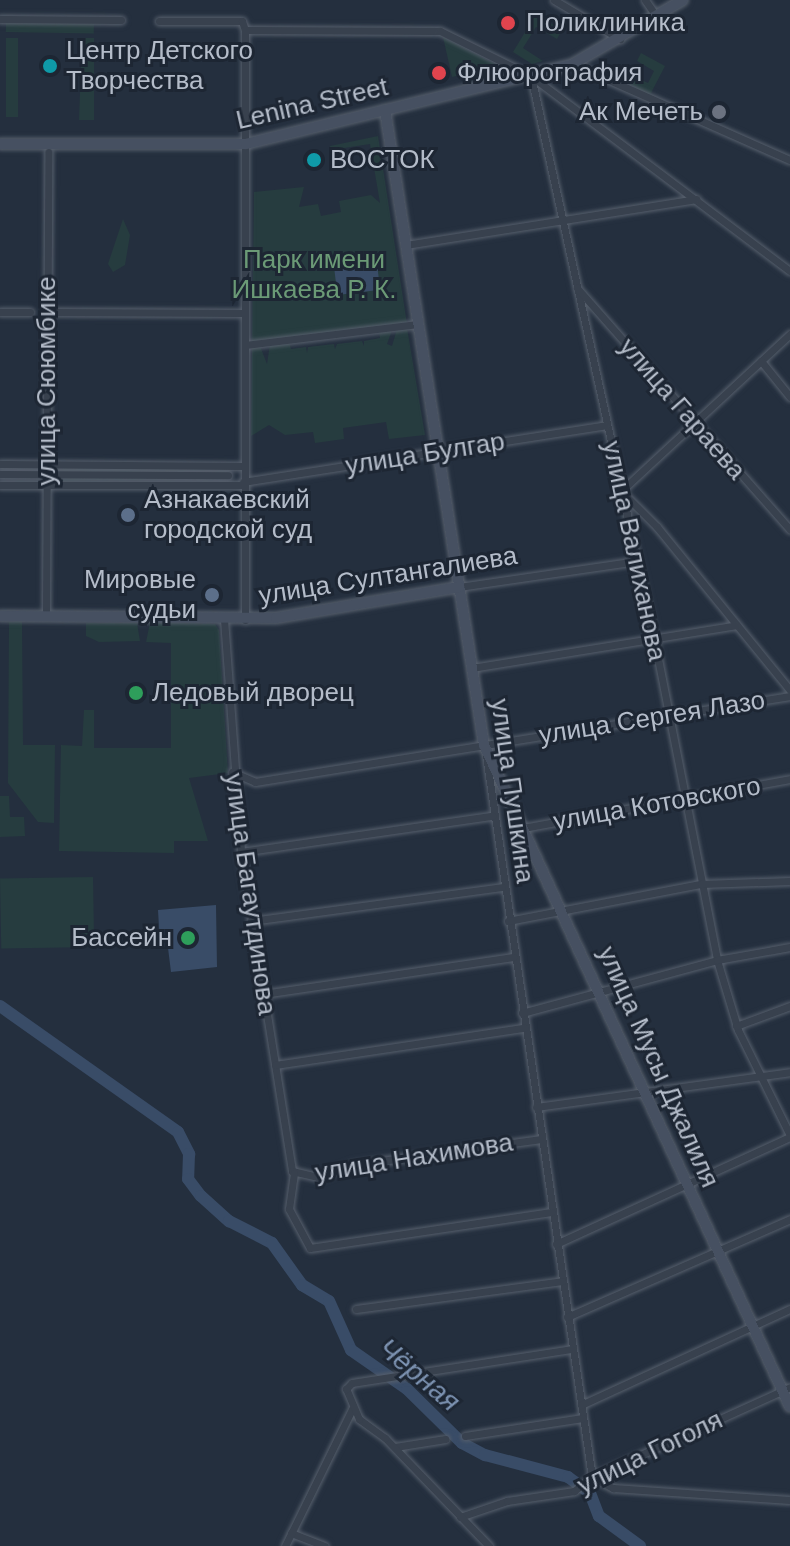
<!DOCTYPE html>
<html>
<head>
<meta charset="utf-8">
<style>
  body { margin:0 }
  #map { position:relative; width:790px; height:1546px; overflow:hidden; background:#242f3e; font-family:Arial,sans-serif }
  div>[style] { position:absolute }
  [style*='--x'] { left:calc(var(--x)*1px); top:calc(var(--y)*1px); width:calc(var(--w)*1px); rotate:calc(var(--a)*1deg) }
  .green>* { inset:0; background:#263c3f; transform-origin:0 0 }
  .water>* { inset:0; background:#394c67; transform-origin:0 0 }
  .river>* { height:12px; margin:-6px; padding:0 6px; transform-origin:6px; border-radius:6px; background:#394c67 }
  .roads { filter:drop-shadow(0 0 2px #565f6c) drop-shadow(0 0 2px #565f6c) }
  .street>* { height:7px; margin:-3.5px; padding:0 3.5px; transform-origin:3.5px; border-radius:3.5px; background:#38414e }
  .secondary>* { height:10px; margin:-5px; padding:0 5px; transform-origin:5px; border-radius:5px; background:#465061 }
  .dots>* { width:22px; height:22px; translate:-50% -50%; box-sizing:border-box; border:4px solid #1d2633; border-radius:50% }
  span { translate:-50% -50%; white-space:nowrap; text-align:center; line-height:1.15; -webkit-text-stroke:6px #1d2633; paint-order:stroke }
  .poi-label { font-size:26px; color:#b4bcc9 }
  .left { translate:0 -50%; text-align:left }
  .right { translate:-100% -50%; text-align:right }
  .street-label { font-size:26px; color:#b4bcc9 }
  .park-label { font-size:26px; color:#6b9a76 }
  .water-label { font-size:28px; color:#7c92b1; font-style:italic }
</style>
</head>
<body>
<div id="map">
  <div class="green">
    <i style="clip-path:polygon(536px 14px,562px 30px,557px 39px,536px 27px,523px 48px,543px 61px,532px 64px,513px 52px)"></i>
    <i style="left:6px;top:22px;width:88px;height:10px;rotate:1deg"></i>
    <i style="clip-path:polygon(443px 37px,497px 65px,497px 66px,452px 77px)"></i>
    <i style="left:6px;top:38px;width:12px;height:79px"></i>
    <i style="clip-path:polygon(82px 38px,94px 38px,94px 120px,79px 120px)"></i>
    <i style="clip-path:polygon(641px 53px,665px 66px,650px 95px,625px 82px,629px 74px,648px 83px,654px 71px,637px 61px)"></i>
    <i style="clip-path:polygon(378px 136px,407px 324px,252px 342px,254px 192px,304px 187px,299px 207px,318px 204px,321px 216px,341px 212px,339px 201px,371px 195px,380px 203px,370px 144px,331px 150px,330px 146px)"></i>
    <i style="clip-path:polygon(123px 219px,130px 235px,125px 265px,113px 272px,108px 264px)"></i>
    <i style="clip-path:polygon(407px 328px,425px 435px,389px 439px,386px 422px,343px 428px,344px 439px,315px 443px,313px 432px,285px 435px,269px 425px,251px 436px,252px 347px,260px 346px,267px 364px,270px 344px,289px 342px,291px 349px,306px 347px,307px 353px,308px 347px,334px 344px,335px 349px,337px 344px,362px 341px,364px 346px,364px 341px,380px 338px,379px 331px,392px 330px,387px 344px,392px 346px,397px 329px)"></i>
    <i style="clip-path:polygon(63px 468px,226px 469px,228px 478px,62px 481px)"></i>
    <i style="clip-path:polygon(22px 621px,23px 745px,55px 745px,54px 823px,38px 822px,8px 783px,9px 622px)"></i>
    <i style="clip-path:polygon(150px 622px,215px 624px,219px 630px,228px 773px,189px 778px,208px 841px,174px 841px,174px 853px,59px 851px,61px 745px,82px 746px,84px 710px,94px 710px,94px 748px,171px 748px,171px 643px,146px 642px)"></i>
    <i style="clip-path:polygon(86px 623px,137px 623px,140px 641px,99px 642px,86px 636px)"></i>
    <i style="clip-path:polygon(0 796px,9px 796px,10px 817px,24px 817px,25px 836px,0 837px)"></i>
    <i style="left:93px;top:877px;width:70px;height:93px;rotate:89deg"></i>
  </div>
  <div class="water">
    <i style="left:377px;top:264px;width:26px;height:43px;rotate:83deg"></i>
    <i style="clip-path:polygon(216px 905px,217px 967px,171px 972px,168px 948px,160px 945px,158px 910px)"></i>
  </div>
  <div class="river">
    <i style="--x:0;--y:1006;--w:218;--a:35.3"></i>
    <i style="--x:178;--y:1132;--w:25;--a:63"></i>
    <i style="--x:189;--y:1154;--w:25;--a:92"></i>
    <i style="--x:188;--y:1179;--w:21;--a:53"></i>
    <i style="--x:201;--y:1196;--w:38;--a:42"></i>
    <i style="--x:229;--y:1221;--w:48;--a:27.1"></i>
    <i style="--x:272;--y:1243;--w:52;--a:54.5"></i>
    <i style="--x:302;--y:1285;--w:31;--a:31"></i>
    <i style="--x:329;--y:1301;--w:54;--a:65.8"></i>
    <i style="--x:351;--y:1350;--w:68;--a:34.9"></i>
    <i style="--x:407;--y:1389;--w:77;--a:44.5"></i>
    <i style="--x:462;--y:1443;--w:26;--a:28"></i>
    <i style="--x:485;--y:1455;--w:86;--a:14.8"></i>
    <i style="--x:568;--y:1477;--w:27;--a:36"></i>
    <i style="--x:590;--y:1493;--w:25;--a:69"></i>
    <i style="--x:599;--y:1516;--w:51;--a:36.2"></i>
  </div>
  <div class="roads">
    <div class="street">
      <i style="--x:554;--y:0;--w:77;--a:30.6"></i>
      <i style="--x:645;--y:0;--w:21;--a:55"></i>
      <i style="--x:0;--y:19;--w:121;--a:0.5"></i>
      <i style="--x:159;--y:21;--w:83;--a:0"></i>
      <i style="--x:242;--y:21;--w:9;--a:72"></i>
      <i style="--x:245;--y:30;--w:195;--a:0.3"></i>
      <i style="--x:440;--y:31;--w:102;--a:26.3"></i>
      <i style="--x:531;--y:76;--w:324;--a:37"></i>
      <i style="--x:573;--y:64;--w:237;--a:23.9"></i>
      <i style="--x:531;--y:76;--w:575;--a:77.65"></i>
      <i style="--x:654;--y:638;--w:328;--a:78.9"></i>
      <i style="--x:717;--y:960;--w:73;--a:73.3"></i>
      <i style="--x:738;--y:1030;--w:117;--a:63.7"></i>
      <i style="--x:406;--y:245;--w:294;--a:-9"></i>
      <i style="--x:577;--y:288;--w:322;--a:48.6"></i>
      <i style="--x:0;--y:312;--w:30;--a:0"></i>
      <i style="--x:48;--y:312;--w:197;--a:0.3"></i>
      <i style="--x:790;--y:334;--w:231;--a:137.1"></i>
      <i style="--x:621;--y:491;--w:51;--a:45"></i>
      <i style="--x:657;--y:527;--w:210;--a:50.8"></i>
      <i style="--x:245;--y:345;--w:174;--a:-6.9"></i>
      <i style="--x:761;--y:361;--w:46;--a:51.1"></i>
      <i style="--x:0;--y:464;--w:243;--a:0.5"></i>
      <i style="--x:0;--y:474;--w:228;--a:0.3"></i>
      <i style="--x:243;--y:482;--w:367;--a:-8.9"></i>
      <i style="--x:0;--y:485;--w:243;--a:0"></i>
      <i style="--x:459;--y:587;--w:180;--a:-8.3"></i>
      <i style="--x:46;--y:610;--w:458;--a:-89.7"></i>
      <i style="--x:224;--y:619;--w:234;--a:85.8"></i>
      <i style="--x:241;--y:852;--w:323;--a:80.9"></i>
      <i style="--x:292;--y:1171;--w:27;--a:13"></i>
      <i style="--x:318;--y:1177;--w:36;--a:-19"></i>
      <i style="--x:352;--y:1165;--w:191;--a:-7.8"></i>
      <i style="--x:245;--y:620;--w:590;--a:-90"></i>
      <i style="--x:472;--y:668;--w:268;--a:-9.2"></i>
      <i style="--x:486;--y:755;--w:730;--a:81.65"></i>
      <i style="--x:232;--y:772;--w:25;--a:23"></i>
      <i style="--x:255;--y:782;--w:542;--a:-9.13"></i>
      <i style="--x:523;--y:828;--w:271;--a:-10.4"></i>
      <i style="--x:241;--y:852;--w:254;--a:-8.2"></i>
      <i style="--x:251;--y:921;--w:253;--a:-7.7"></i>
      <i style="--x:508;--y:921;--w:197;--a:-10.9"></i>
      <i style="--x:701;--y:884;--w:89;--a:-1.9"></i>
      <i style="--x:263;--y:994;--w:253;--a:-8.4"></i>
      <i style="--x:522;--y:1013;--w:202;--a:-15.2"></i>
      <i style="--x:717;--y:960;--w:74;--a:-10.1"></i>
      <i style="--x:736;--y:1026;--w:58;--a:-20.3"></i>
      <i style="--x:275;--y:1065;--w:252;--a:-8.5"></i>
      <i style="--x:536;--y:1107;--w:256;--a:-7.8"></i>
      <i style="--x:294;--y:1173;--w:36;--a:98"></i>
      <i style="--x:289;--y:1209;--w:44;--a:61.7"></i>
      <i style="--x:310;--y:1248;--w:244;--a:-8.5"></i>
      <i style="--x:556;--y:1244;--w:257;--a:-24.6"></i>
      <i style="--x:356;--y:1309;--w:208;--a:-7.7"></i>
      <i style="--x:567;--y:1317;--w:244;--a:-23.7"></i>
      <i style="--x:581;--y:1405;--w:230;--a:-24.7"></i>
      <i style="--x:465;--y:1436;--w:119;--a:-8.7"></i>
      <i style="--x:395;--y:1447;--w:51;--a:-9.1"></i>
      <i style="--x:592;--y:1477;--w:24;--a:28"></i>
      <i style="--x:613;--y:1488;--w:177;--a:3.9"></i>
      <i style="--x:460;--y:1517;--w:50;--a:-18.8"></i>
      <i style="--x:507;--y:1501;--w:68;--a:-8.5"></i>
      <i style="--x:574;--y:1491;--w:23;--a:-38"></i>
      <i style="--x:592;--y:1477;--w:217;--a:-24.4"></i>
      <i style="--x:291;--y:1533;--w:36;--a:21"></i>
      <i style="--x:285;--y:1546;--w:153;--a:-63.9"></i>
      <i style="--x:489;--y:1546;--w:150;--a:-133.9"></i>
      <i style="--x:385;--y:1438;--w:32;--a:-144"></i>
      <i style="--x:359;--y:1419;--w:33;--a:-113"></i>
      <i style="--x:346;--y:1389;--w:8;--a:-45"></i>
      <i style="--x:352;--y:1383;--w:223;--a:-8.8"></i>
    </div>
    <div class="secondary">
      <i style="--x:385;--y:110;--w:643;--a:81.14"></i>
      <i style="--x:484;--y:745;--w:729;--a:65.19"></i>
      <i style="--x:0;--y:144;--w:246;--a:0"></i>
      <i style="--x:246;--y:144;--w:337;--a:-13.7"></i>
      <i style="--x:573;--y:64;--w:127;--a:-30.2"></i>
      <i style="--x:0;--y:616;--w:276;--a:0.4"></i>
      <i style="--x:276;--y:618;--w:186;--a:-9.6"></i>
    </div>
  </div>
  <div class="dots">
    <i style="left:508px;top:23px;background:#e0444e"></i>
    <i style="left:50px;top:66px;background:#0f9aa8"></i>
    <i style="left:439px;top:73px;background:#e0444e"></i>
    <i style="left:719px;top:112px;background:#6b7280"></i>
    <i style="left:314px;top:160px;background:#0f9aa8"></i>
    <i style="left:128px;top:515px;background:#5c6f8a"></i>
    <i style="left:212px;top:595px;background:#5c6f8a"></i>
    <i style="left:136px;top:693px;background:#2e9e5b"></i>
    <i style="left:188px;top:938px;background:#2e9e5b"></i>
  </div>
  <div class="poi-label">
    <span class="left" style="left:526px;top:23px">Поликлиника</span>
    <span class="left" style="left:66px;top:66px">Центр Детского<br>Творчества</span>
    <span class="left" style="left:457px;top:73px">Флюорография</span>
    <span class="right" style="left:703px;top:112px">Ак Мечеть</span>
    <span class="left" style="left:330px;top:160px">ВОСТОК</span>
    <span class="left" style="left:144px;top:515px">Азнакаевский<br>городской суд</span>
    <span class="right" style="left:196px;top:595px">Мировые<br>судьи</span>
    <span class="left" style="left:152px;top:693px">Ледовый дворец</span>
    <span class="right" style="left:172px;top:938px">Бассейн</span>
  </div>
  <div class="street-label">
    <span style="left:312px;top:104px;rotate:-13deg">Lenina Street</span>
    <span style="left:47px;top:381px;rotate:-90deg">улица Сююмбике</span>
    <span style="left:682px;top:409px;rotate:49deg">улица Гараева</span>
    <span style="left:425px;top:454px;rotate:-9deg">улица Булгар</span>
    <span style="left:634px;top:551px;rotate:78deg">улица Валиханова</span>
    <span style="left:388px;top:576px;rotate:-9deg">улица Султангалиева</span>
    <span style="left:652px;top:718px;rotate:-9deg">улица Сергея Лазо</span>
    <span style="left:512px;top:791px;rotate:82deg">улица Пушкина</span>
    <span style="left:657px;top:804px;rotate:-10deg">улица Котовского</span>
    <span style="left:250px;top:894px;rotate:82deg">улица Багаутдинова</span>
    <span style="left:658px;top:1067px;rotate:66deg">улица Мусы Джалиля</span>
    <span style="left:414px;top:1158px;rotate:-9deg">улица Нахимова</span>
    <span style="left:650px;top:1453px;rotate:-26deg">улица Гоголя</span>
  </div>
  <div class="park-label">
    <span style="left:314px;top:275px">Парк имени<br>Ишкаева Р. К.</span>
  </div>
  <div class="water-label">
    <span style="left:419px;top:1375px;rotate:40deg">Чёрная</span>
  </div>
</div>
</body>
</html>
